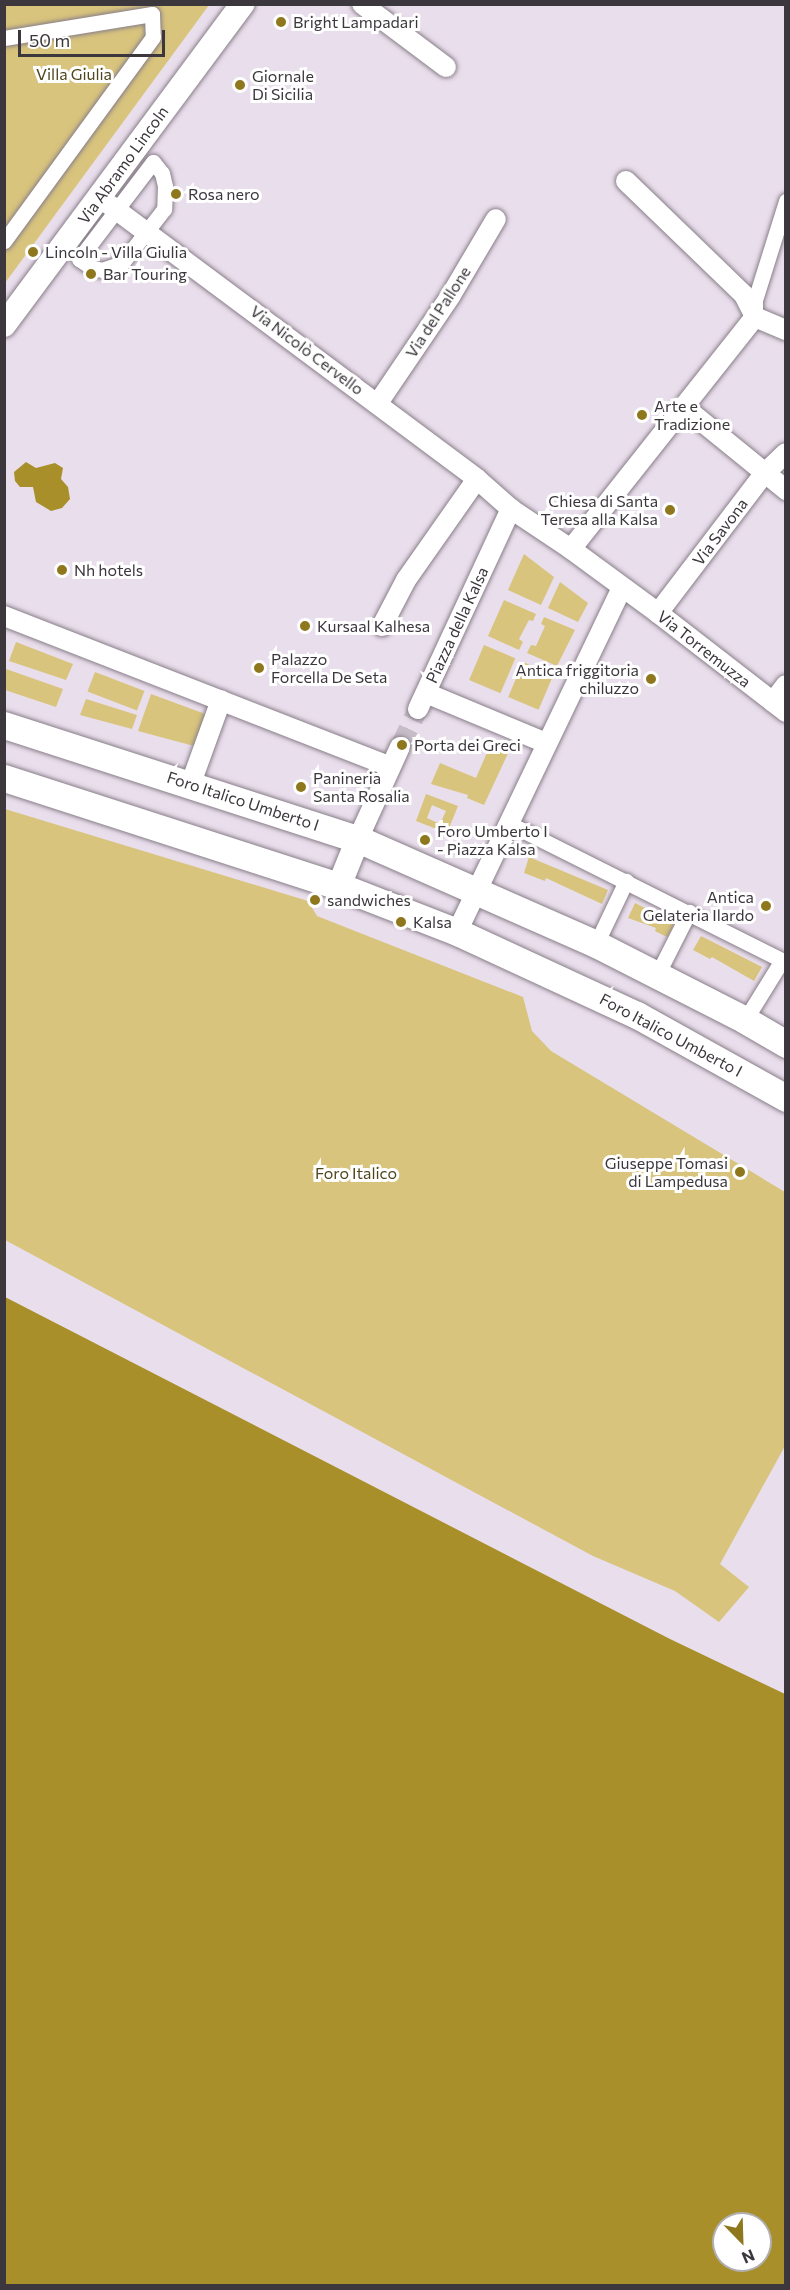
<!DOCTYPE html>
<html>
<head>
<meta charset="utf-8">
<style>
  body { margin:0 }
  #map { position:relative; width:790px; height:2290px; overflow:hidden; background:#e9deeb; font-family:Commissioner,sans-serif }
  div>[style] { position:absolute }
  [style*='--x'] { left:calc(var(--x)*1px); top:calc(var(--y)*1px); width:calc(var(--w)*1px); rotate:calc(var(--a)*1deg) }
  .green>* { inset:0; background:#d8c47d; transform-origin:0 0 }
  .water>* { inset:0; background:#a98f2a }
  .minor-tunnel>* { height:20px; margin-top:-10px; transform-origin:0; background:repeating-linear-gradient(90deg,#c6bdc8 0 20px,transparent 0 30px) }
  .roads { filter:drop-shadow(0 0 2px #887e89) drop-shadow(0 0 2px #887e89) }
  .pedestrian>* { height:15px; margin:-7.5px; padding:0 7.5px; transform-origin:7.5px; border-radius:7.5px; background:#fff }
  .minor>* { height:20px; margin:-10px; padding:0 10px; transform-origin:10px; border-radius:10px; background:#fff }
  .tertiary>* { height:24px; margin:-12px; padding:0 12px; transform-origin:12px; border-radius:12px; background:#fff }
  .secondary>* { height:27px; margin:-13.5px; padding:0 13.5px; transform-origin:13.5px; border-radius:13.5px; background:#fff }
  .dots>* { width:16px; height:16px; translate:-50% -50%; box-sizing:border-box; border:3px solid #fff; border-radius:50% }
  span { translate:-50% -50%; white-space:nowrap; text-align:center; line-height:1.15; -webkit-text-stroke:6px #fff; paint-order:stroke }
  .poi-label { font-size:16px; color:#3b373c }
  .left { translate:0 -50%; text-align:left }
  .right { translate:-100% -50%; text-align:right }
  .park-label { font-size:16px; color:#50451c }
  .street-label { font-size:16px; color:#3b373c }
  .frame { position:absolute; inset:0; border:6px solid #3b373c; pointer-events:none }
  .north { position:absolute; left:712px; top:2212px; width:60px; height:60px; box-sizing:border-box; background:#fff; border:2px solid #b1afb1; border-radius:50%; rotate:157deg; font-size:16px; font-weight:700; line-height:24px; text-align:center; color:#3b373c }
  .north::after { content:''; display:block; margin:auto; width:21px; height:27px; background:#8e771c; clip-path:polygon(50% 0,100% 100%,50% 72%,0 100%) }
  .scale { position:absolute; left:18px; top:30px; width:147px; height:27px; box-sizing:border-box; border:3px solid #3b373c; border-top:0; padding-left:8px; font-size:18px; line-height:21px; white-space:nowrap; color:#3b373c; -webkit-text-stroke:4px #fff; paint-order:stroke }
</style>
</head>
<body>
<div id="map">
  <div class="green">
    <i style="clip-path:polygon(5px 5px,209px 5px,5px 283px)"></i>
    <i style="clip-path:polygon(524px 554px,554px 577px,541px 605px,508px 590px)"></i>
    <i style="clip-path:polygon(560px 582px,588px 603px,578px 622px,548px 608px)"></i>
    <i style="clip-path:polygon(504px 600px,536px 614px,533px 621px,529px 620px,519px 639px,523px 642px,519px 650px,488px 636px)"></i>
    <i style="clip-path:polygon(544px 617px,575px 630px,557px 666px,527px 653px,531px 645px,536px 646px,545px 626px,541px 624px)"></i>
    <i style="clip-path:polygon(16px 642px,73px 664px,66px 680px,9px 661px)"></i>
    <i style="left:484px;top:645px;width:34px;height:38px;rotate:23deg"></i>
    <i style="left:523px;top:662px;width:33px;height:38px;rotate:23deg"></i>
    <i style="clip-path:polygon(6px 669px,63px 689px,56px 707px,5px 690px)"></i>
    <i style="left:95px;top:672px;width:53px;height:21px;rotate:21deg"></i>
    <i style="clip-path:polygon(151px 694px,208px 715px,194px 746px,138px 731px)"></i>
    <i style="clip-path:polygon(86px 699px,137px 715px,132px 729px,80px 715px)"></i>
    <i style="clip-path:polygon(492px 741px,510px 749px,484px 805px,467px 798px,468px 795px,431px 784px,440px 763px,476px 778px)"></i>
    <i style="clip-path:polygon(evenodd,426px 794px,458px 806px,447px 833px,416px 821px,426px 794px,432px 805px,446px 811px,440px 824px,427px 818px,432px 805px)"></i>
    <i style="clip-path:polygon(5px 809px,308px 901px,317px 916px,523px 997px,532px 1031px,551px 1051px,785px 1192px,785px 1446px,720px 1564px,749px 1587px,719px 1622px,675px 1591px,593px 1556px,5px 1240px)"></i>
    <i style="clip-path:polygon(529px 857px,608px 890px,602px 904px,546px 878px,545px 881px,524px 873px)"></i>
    <i style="clip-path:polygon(635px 903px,675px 923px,667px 937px,655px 931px,656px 928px,628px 918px)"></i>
    <i style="clip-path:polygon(701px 936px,762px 967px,754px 981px,712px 957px,710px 959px,693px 950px)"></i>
  </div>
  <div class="water">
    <i style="clip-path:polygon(26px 462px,36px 468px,55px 463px,63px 468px,61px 479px,68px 487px,70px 499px,62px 508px,51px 511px,36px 502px,33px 487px,20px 487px,15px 481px,14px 472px)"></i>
    <i style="clip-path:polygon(evenodd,5px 1297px,670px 1639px,785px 1694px,785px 2285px,5px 2285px,5px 1297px,724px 2224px,760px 2224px,760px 2260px,724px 2260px,724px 2224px)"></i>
  </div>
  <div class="minor-tunnel">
    <i style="--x:400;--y:747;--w:42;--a:-64.7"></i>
  </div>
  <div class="roads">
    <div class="pedestrian">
      <i style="--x:4;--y:38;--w:150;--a:-9.2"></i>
      <i style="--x:152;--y:14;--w:23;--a:88"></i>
      <i style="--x:153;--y:37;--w:253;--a:126.1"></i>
      <i style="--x:153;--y:162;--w:14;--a:51"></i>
      <i style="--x:162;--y:173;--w:13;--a:77"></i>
      <i style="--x:165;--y:186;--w:23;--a:92"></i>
      <i style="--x:164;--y:209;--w:68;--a:127.9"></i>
      <i style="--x:122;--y:263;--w:21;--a:161"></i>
      <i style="--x:102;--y:270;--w:11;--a:-165"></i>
      <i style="--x:91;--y:267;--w:14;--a:-146"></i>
      <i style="--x:79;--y:259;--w:122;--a:-52.7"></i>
      <i style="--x:755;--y:317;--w:17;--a:-90"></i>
      <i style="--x:755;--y:300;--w:104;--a:-72.6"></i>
      <i style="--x:510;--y:824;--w:309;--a:26.6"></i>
      <i style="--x:596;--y:944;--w:70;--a:-64.5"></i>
      <i style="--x:657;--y:975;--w:71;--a:-63.1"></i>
      <i style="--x:745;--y:1020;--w:70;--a:-58.3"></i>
    </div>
    <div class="minor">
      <i style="--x:362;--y:4;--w:105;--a:36.9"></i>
      <i style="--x:626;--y:181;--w:164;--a:44"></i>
      <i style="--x:744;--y:295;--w:25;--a:63"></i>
      <i style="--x:99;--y:197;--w:472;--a:36.7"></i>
      <i style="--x:477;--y:479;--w:45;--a:41.4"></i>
      <i style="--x:511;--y:509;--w:72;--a:33.7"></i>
      <i style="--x:571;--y:549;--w:108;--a:36.3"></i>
      <i style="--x:658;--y:613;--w:162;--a:37.7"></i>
      <i style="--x:755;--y:317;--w:34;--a:23"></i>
      <i style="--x:378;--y:403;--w:130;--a:-55.9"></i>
      <i style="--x:451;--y:295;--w:88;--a:-59.4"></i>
      <i style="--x:684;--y:407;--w:132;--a:39.1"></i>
      <i style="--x:571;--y:549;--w:296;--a:-51.6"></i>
      <i style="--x:658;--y:613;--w:175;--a:-52.7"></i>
      <i style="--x:764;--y:474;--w:30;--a:-44"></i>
      <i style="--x:4;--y:616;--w:415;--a:21.3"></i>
      <i style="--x:382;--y:626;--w:52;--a:-62.4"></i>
      <i style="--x:406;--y:580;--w:123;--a:-54.9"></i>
      <i style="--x:426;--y:693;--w:130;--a:22.6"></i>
      <i style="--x:773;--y:702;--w:21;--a:-53"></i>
      <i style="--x:418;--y:709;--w:221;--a:-65.1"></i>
      <i style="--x:191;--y:783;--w:88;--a:-70.1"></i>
      <i style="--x:358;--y:839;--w:101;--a:-65.5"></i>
      <i style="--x:457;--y:932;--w:382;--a:-64.4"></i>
    </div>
    <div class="tertiary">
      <i style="--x:4;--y:325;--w:400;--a:-53.4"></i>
      <i style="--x:339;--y:886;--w:51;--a:-68"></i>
    </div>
    <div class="secondary">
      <i style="--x:4;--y:725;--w:372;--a:17.9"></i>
      <i style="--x:358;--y:839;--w:260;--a:23.8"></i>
      <i style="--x:596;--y:944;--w:167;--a:27"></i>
      <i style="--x:745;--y:1020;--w:48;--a:30.3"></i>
      <i style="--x:4;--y:778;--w:352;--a:17.9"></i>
      <i style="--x:339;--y:886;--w:127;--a:21.3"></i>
      <i style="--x:457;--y:932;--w:198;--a:24.8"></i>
      <i style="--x:637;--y:1015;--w:171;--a:29.1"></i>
    </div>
  </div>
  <div class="dots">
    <i style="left:281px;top:22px;background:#8e771c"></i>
    <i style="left:240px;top:85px;background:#8e771c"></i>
    <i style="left:176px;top:194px;background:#8e771c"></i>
    <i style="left:33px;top:252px;background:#8e771c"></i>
    <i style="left:91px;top:274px;background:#8e771c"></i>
    <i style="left:642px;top:415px;background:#8e771c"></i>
    <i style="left:670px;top:510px;background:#8e771c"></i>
    <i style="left:62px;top:570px;background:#8e771c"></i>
    <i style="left:305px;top:626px;background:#8e771c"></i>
    <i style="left:259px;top:668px;background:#8e771c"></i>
    <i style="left:651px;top:679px;background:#8e771c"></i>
    <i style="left:402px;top:745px;background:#8e771c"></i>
    <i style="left:301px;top:787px;background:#8e771c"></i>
    <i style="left:425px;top:840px;background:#8e771c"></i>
    <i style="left:315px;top:900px;background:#8e771c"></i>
    <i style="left:766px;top:906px;background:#8e771c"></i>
    <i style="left:401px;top:922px;background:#8e771c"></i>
    <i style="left:740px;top:1172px;background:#8e771c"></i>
  </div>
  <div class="poi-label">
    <span class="left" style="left:293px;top:22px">Bright Lampadari</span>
    <span class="left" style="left:252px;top:85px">Giornale<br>Di Sicilia</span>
    <span class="left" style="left:188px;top:194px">Rosa nero</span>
    <span class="left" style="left:45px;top:252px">Lincoln - Villa Giulia</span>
    <span class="left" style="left:103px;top:274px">Bar Touring</span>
    <span class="left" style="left:654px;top:415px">Arte e<br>Tradizione</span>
    <span class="right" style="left:658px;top:510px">Chiesa di Santa<br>Teresa alla Kalsa</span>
    <span class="left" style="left:74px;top:570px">Nh hotels</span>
    <span class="left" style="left:317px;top:626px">Kursaal Kalhesa</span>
    <span class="left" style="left:271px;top:668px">Palazzo<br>Forcella De Seta</span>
    <span class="right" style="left:639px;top:679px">Antica friggitoria<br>chiluzzo</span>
    <span class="left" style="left:414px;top:745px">Porta dei Greci</span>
    <span class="left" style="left:313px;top:787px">Panineria<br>Santa Rosalia</span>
    <span class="left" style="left:437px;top:840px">Foro Umberto I<br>- Piazza Kalsa</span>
    <span class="right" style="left:754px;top:906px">Antica<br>Gelateria Ilardo</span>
    <span class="left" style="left:327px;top:900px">sandwiches</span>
    <span class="left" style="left:413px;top:922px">Kalsa</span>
    <span class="right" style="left:728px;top:1172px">Giuseppe Tomasi<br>di Lampedusa</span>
  </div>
  <div class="park-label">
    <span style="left:74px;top:74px">Villa Giulia</span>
    <span style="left:356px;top:1173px">Foro Italico</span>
  </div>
  <div class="street-label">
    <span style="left:123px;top:165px;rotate:-54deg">Via Abramo Lincoln</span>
    <span style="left:438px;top:312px;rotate:-57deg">Via del Pallone</span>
    <span style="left:307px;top:350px;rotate:37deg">Via Nicolò Cervello</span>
    <span style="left:720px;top:532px;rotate:-53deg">Via Savona</span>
    <span style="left:457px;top:625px;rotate:-65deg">Piazza della Kalsa</span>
    <span style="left:704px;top:649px;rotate:38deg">Via Torremuzza</span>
    <span style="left:243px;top:801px;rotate:18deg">Foro Italico Umberto I</span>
    <span style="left:671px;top:1035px;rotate:28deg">Foro Italico Umberto I</span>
  </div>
  <div class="frame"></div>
  <div class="north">N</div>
  <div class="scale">50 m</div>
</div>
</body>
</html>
